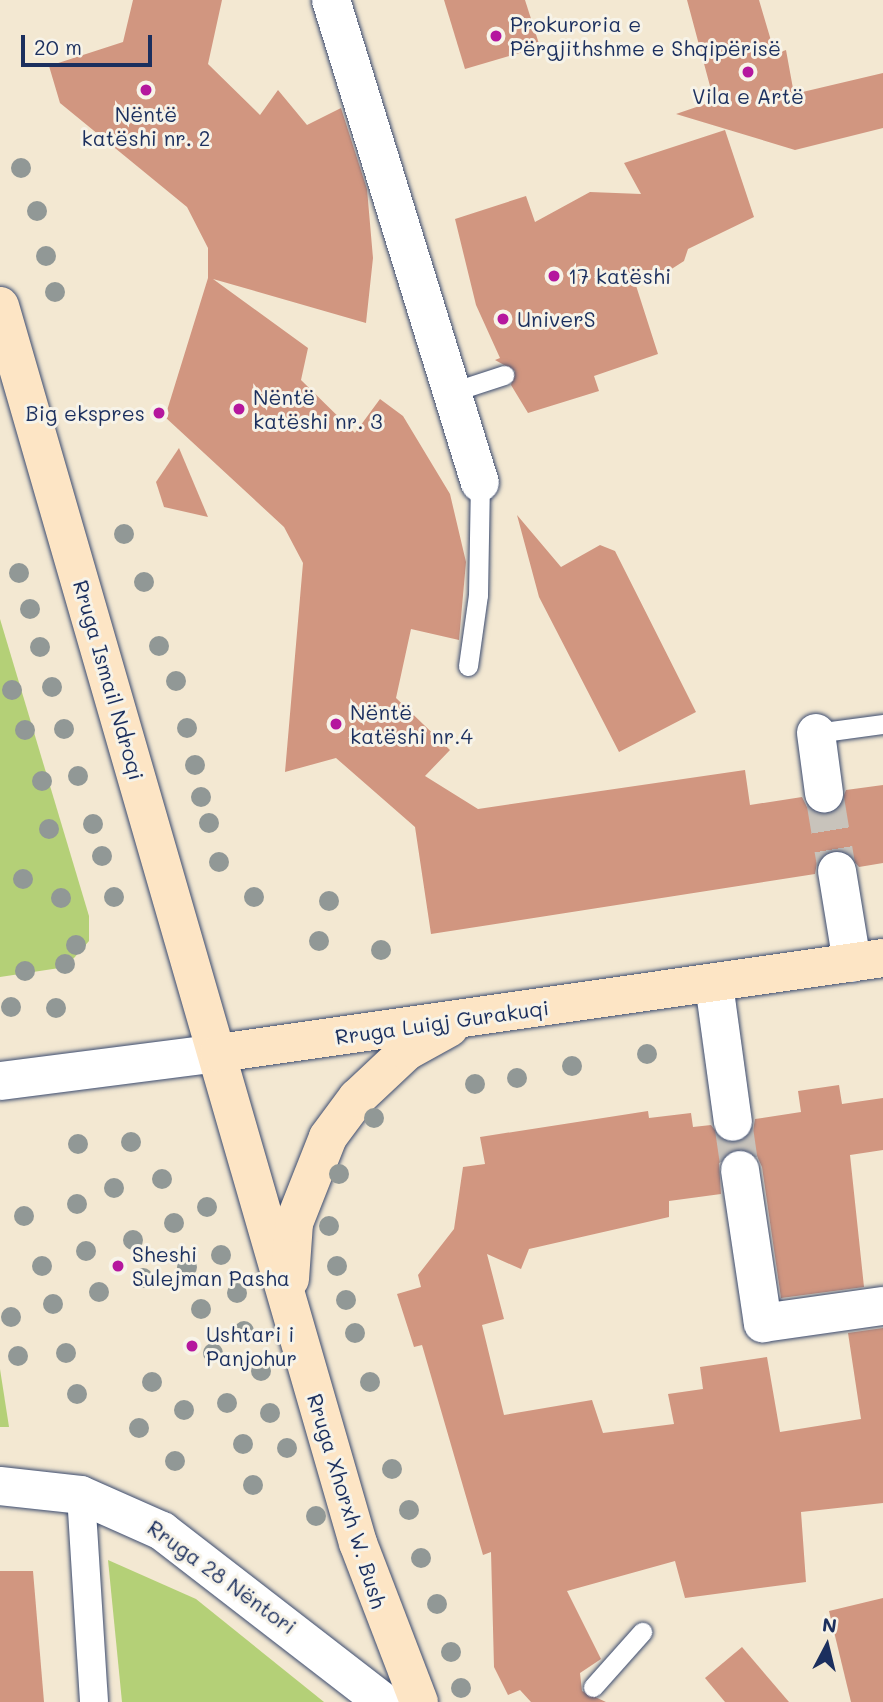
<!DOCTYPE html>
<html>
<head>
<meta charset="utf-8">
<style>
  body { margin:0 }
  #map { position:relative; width:883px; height:1702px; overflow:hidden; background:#f3e8d2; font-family:Mali,sans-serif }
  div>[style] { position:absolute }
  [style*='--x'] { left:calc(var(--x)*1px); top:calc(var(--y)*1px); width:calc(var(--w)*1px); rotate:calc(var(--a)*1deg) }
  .green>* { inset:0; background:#b4d077 }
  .building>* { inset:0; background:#d19680 }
  .minor-tunnel>* { height:38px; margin-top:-19px; transform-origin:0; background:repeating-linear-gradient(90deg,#c8c3bb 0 38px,transparent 0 57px) }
  .roads { filter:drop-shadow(0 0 2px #3b4b6f) drop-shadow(0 0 2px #3b4b6f) }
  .service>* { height:19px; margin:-9.5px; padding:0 9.5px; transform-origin:9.5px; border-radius:9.5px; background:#fff }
  .pedestrian>* { height:28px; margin:-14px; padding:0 14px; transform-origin:14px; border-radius:14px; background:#fff }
  .minor>* { height:38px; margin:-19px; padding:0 19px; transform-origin:19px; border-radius:19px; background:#fff }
  .secondary>* { height:38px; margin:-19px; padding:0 19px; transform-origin:19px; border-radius:19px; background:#fde5c5 }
  .trees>* { width:20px; height:20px; margin:-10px; border-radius:50%; background:#919896 }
  .dots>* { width:19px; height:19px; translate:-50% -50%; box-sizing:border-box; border:4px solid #f7f3e8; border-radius:50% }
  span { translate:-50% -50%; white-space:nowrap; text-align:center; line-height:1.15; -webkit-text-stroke:6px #f7f3e8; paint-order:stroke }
  .poi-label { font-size:21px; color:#1b2f5e }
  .left { translate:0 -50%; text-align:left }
  .right { translate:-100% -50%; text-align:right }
  .street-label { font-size:21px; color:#1b2f5e }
  .north { position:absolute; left:792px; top:1611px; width:70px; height:70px; -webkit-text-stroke:5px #f7f3e8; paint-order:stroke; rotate:7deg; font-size:19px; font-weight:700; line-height:28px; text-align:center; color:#1b2f5e }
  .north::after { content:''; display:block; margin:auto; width:24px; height:32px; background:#1b2f5e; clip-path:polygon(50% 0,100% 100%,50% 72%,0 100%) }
  .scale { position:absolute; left:21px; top:35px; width:131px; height:32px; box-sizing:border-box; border:4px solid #1b2f5e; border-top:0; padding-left:9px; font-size:21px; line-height:24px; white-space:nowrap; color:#1b2f5e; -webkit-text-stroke:5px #f7f3e8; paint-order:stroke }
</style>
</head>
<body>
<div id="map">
  <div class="green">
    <i style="clip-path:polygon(0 619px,89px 916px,89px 941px,66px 967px,0 977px)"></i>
    <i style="clip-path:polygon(0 1369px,9px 1427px,0 1427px)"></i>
    <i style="clip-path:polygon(108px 1560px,196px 1599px,324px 1702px,122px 1702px)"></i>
  </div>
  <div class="building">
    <i style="clip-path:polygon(133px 0,222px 0,208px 64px,260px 115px,278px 90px,307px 125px,341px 108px,367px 189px,373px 258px,366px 323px,213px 279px,308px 348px,301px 380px,355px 433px,380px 399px,403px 416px,450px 494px,466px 562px,459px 640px,411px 629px,396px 698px,450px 750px,425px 776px,478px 809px,745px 770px,750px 805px,802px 797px,807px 807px,826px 815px,838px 810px,846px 790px,883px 785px,883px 863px,859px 867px,845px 851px,833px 850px,817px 863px,815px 874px,431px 934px,415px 827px,336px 758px,285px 772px,303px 563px,284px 527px,165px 417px,208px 278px,208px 248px,187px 207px,60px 103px,49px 66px,123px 42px)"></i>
    <i style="clip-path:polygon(444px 0,525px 0,540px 47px,465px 69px)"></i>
    <i style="clip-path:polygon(687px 0,759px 0,775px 54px,786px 50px,794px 94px,883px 73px,883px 128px,795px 150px,676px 114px,714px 101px)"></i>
    <i style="clip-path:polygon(725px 130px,754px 217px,688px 249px,684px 261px,670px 270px,631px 270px,658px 354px,594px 376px,599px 391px,528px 413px,511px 385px,515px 371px,495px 360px,500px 358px,476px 305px,455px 219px,526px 196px,535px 222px,590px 192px,641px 194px,624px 163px)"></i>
    <i style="clip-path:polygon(179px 448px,208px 517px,164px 507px,156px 482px)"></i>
    <i style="clip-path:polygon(517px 515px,561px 567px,600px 545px,615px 551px,696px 712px,619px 752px,539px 597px)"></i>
    <i style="clip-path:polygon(839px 1085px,842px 1104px,883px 1098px,883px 1150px,850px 1155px,864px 1287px,781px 1298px,762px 1167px,757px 1156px,737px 1148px,719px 1163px,721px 1194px,669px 1201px,669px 1217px,529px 1249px,521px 1269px,487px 1254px,504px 1319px,482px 1325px,504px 1415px,592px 1400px,603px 1433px,674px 1424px,668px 1394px,703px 1389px,700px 1367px,767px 1357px,780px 1432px,861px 1419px,848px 1333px,883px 1328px,883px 1503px,801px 1512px,806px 1582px,685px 1598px,675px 1561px,567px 1591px,601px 1659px,580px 1673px,582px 1691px,606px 1702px,531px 1702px,520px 1690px,508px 1695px,494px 1667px,491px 1552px,483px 1555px,422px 1345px,414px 1347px,397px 1294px,421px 1287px,418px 1275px,454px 1229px,463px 1167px,485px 1164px,480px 1137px,648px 1111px,649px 1118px,691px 1113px,693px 1127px,711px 1125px,724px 1142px,737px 1143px,753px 1131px,755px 1119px,801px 1112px,798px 1091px)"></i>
    <i style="clip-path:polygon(0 1571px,33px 1571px,44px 1702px,0 1702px)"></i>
    <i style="clip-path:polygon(883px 1598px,883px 1702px,851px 1702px,829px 1611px)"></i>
    <i style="clip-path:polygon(742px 1647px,789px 1702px,725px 1702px,705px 1678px)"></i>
  </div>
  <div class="minor-tunnel">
    <i style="--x:824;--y:793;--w:79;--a:80.5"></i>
    <i style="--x:733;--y:1122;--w:49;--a:81.7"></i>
  </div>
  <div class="roads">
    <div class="service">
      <i style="--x:452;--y:392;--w:55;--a:-18.1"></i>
      <i style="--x:468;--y:666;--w:72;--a:-82"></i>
      <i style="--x:478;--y:595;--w:112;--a:-89"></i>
      <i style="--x:816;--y:733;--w:68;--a:-7.7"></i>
      <i style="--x:593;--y:1687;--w:74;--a:-48.3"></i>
    </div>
    <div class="pedestrian">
      <i style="--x:81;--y:1495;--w:207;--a:86.4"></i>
    </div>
    <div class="minor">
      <i style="--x:331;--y:0;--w:505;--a:72.86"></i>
      <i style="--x:816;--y:733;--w:61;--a:82.4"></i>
      <i style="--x:837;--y:871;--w:93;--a:80.7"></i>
      <i style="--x:714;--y:984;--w:139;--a:82.2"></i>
      <i style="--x:0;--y:1081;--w:221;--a:-7.3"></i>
      <i style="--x:740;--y:1170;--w:155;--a:81.5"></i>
      <i style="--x:763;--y:1323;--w:121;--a:-8.1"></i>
      <i style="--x:0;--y:1486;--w:81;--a:6.3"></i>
      <i style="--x:81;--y:1495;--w:89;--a:24"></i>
      <i style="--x:162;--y:1531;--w:279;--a:37.7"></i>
    </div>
    <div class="secondary">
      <i style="--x:0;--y:306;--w:1288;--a:73.86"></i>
      <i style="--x:358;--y:1543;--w:170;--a:69"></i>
      <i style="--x:219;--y:1053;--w:671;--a:-8.14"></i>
      <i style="--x:290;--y:1279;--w:56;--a:-85.9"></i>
      <i style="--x:294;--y:1223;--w:92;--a:-68.4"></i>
      <i style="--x:328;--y:1137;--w:49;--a:-53.4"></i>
      <i style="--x:357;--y:1098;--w:69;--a:-43.2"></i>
      <i style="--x:407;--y:1051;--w:48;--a:-28.7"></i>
    </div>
  </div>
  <div class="trees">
    <i style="left:21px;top:168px"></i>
    <i style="left:37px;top:211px"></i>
    <i style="left:46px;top:256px"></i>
    <i style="left:55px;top:292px"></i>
    <i style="left:124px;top:534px"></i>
    <i style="left:19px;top:573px"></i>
    <i style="left:144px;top:582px"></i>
    <i style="left:30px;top:609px"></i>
    <i style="left:159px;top:646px"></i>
    <i style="left:40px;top:647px"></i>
    <i style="left:176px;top:681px"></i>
    <i style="left:52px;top:687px"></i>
    <i style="left:12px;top:690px"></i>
    <i style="left:187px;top:728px"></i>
    <i style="left:64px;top:729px"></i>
    <i style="left:25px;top:730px"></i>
    <i style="left:195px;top:765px"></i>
    <i style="left:78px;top:776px"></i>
    <i style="left:42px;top:781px"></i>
    <i style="left:201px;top:797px"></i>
    <i style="left:209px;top:823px"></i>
    <i style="left:93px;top:824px"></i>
    <i style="left:49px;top:829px"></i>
    <i style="left:102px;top:856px"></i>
    <i style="left:219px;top:862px"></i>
    <i style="left:23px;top:879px"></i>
    <i style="left:114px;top:897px"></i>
    <i style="left:254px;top:897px"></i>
    <i style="left:61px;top:898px"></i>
    <i style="left:329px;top:901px"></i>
    <i style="left:319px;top:941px"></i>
    <i style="left:76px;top:945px"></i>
    <i style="left:381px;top:950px"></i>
    <i style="left:65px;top:964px"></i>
    <i style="left:25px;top:971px"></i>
    <i style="left:11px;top:1007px"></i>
    <i style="left:56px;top:1008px"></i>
    <i style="left:647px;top:1054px"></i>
    <i style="left:572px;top:1066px"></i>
    <i style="left:517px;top:1078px"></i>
    <i style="left:475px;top:1084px"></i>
    <i style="left:374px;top:1118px"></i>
    <i style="left:131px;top:1142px"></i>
    <i style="left:78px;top:1144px"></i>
    <i style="left:339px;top:1174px"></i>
    <i style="left:162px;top:1179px"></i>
    <i style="left:114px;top:1188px"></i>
    <i style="left:77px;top:1204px"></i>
    <i style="left:207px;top:1207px"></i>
    <i style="left:24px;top:1216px"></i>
    <i style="left:174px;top:1223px"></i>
    <i style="left:329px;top:1226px"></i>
    <i style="left:133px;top:1240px"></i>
    <i style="left:86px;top:1251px"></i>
    <i style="left:221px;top:1255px"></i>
    <i style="left:42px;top:1266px"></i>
    <i style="left:337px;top:1266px"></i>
    <i style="left:187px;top:1267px"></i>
    <i style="left:143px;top:1278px"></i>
    <i style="left:99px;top:1292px"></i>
    <i style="left:237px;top:1293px"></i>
    <i style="left:346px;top:1300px"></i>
    <i style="left:53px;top:1304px"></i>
    <i style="left:201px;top:1309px"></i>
    <i style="left:11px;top:1317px"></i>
    <i style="left:244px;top:1331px"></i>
    <i style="left:355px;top:1333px"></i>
    <i style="left:66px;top:1353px"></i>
    <i style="left:213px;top:1353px"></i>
    <i style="left:18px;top:1356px"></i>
    <i style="left:261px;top:1371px"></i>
    <i style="left:152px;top:1382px"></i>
    <i style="left:370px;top:1382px"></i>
    <i style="left:77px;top:1394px"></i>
    <i style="left:227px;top:1403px"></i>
    <i style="left:184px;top:1410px"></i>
    <i style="left:270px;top:1413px"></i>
    <i style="left:139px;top:1428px"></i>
    <i style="left:243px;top:1444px"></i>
    <i style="left:287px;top:1448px"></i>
    <i style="left:175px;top:1461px"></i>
    <i style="left:392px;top:1469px"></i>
    <i style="left:253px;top:1485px"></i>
    <i style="left:409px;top:1510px"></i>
    <i style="left:316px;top:1516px"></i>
    <i style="left:421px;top:1558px"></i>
    <i style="left:437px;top:1604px"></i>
    <i style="left:451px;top:1652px"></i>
    <i style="left:461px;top:1688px"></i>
  </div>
  <div class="dots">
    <i style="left:496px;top:36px;background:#b5179e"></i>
    <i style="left:748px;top:72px;background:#b5179e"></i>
    <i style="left:146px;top:90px;background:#b5179e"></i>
    <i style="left:554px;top:276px;background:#b5179e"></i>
    <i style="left:503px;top:319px;background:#b5179e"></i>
    <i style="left:239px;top:409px;background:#b5179e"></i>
    <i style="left:159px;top:413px;background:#b5179e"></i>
    <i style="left:336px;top:724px;background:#b5179e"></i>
    <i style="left:118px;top:1266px;background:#b5179e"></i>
    <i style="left:192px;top:1346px;background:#b5179e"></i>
  </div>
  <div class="poi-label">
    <span class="left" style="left:510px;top:36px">Prokuroria e<br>Përgjithshme e Shqipërisë</span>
    <span style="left:748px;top:96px">Vila e Artë</span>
    <span style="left:146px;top:126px">Nëntë<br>katëshi nr. 2</span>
    <span class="left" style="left:568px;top:276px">17 katëshi</span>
    <span class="left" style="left:517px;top:319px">UniverS</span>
    <span class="left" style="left:253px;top:409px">Nëntë<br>katëshi nr. 3</span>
    <span class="right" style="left:145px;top:413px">Big ekspres</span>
    <span class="left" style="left:350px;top:724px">Nëntë<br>katëshi nr.4</span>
    <span class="left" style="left:132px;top:1266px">Sheshi<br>Sulejman Pasha</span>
    <span class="left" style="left:206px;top:1346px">Ushtari i<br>Panjohur</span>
  </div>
  <div class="street-label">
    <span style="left:109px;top:680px;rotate:74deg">Rruga Ismail Ndroqi</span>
    <span style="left:442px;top:1022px;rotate:-8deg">Rruga Luigj Gurakuqi</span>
    <span style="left:347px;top:1501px;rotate:73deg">Rruga Xhorxh W. Bush</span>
    <span style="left:222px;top:1577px;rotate:36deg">Rruga 28 Nëntori</span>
  </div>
  <div class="north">N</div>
  <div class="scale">20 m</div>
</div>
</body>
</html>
